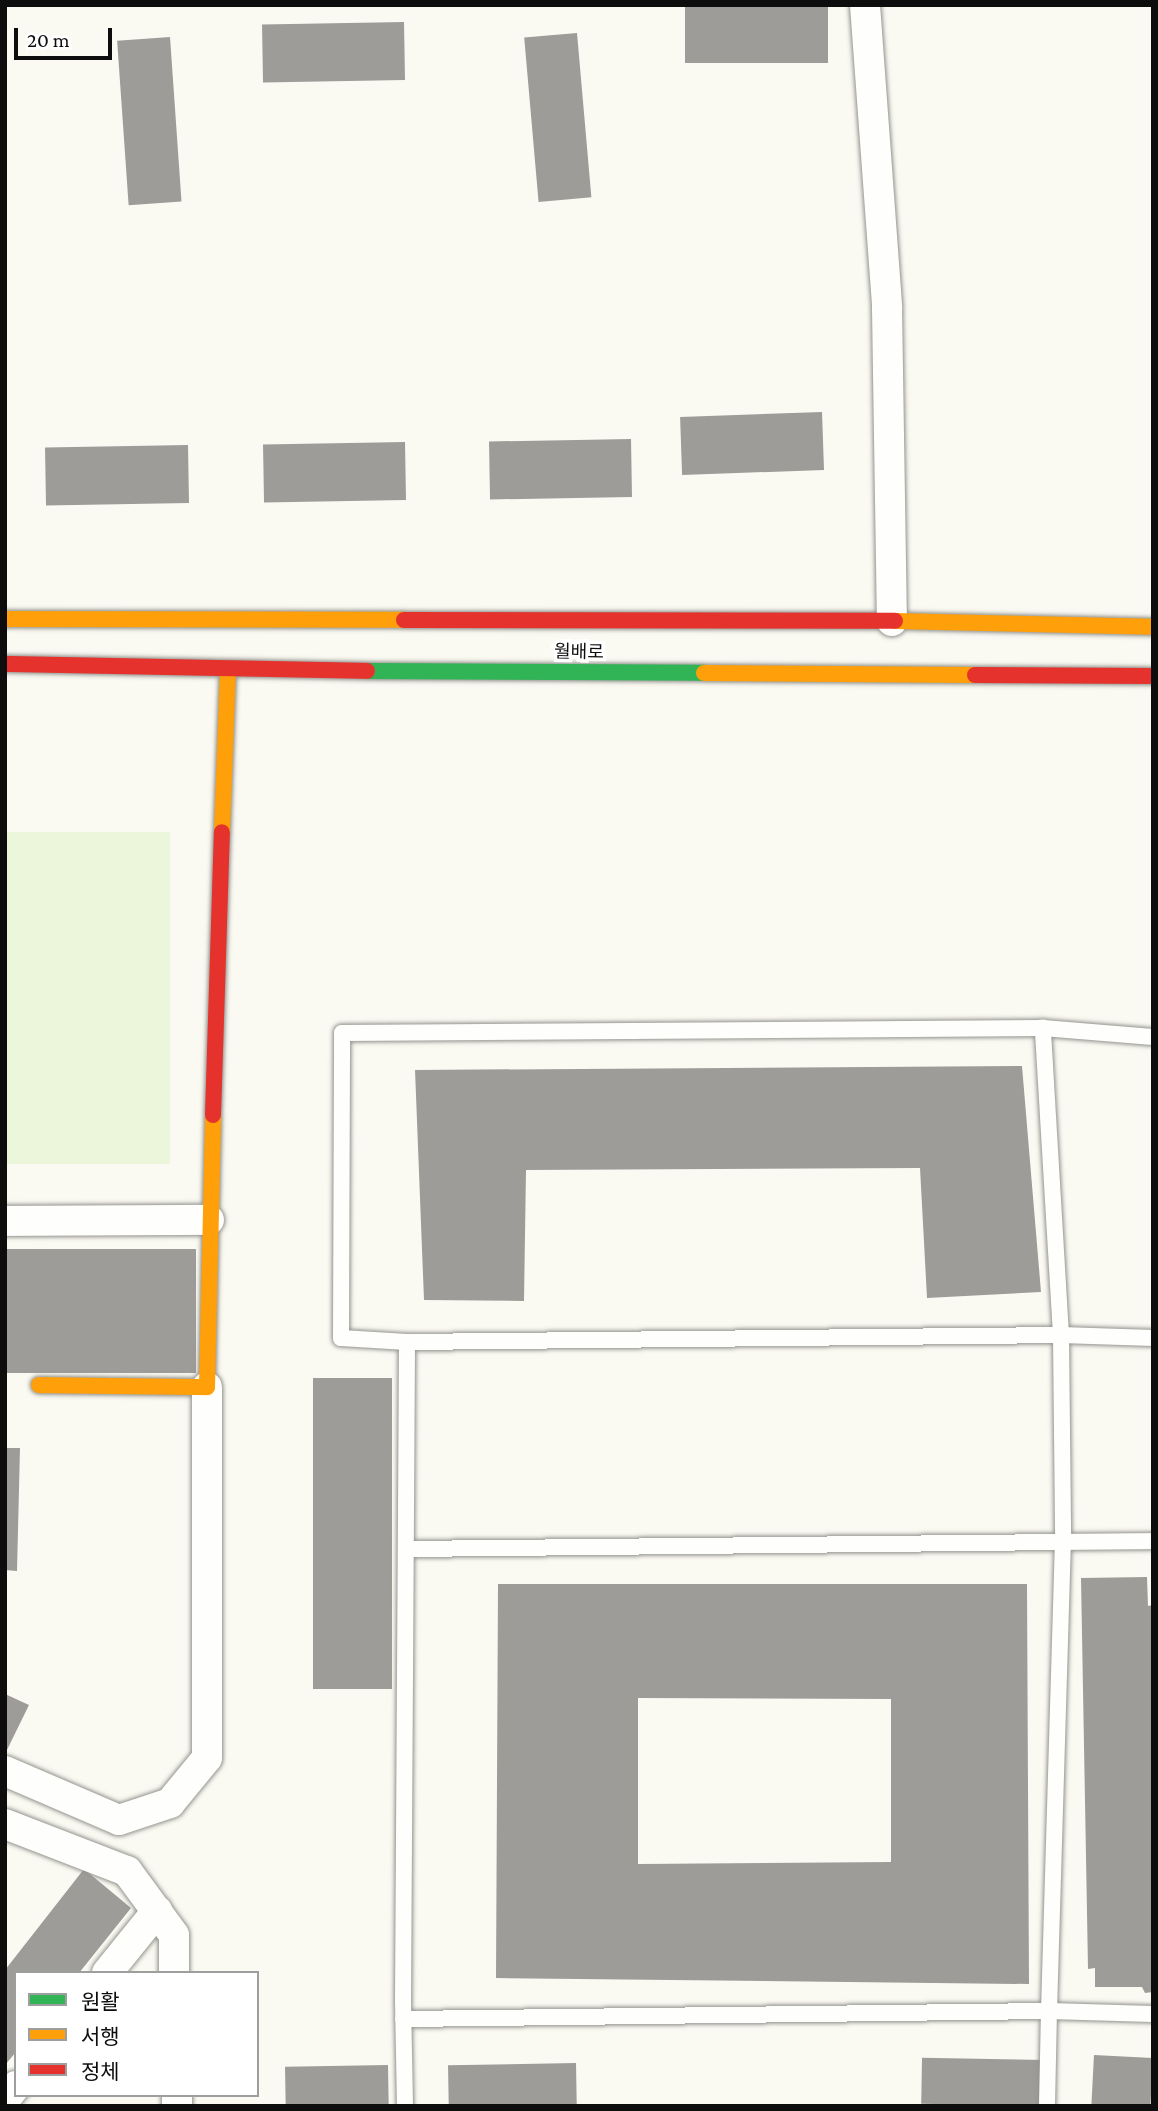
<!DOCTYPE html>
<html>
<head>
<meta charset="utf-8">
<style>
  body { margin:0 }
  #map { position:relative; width:1158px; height:2111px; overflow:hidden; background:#fbfaf2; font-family:"Crimson Pro","Noto Sans KR",serif }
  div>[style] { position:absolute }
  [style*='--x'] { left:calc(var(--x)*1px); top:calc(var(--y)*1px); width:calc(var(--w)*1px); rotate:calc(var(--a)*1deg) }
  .pitch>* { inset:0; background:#ecf6da; transform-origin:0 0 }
  .building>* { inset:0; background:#9e9c98; transform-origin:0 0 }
  .roads { filter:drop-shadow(0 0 2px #949490) drop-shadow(0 0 2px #949490) }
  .lane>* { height:16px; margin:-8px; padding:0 8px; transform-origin:8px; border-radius:8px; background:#fefefd }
  .street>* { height:30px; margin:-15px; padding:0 15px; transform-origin:15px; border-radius:15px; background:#fefefd }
  .fast>* { height:16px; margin:-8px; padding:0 8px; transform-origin:8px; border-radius:8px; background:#30b455 }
  .slow>* { height:16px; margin:-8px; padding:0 8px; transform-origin:8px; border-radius:8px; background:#ff9f0a }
  .jam>* { height:16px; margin:-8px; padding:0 8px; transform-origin:8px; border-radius:8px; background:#e5322d }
  span { translate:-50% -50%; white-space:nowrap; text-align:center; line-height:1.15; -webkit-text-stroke:7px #fff; paint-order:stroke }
  .street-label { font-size:18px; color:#0d0d0d }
  .frame { position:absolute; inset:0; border:7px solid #0d0d0d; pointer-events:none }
  .legend { position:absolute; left:14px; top:1971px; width:245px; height:126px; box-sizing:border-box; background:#fff; border:2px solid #9e9e9e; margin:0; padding:9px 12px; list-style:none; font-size:21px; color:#0d0d0d }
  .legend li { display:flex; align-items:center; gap:14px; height:35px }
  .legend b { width:35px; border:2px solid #9e9e9e }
  .scale { position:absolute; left:14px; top:28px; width:98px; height:32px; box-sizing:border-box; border:4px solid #0d0d0d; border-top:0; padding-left:9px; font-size:21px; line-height:24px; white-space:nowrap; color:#0d0d0d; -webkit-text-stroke:5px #fff; paint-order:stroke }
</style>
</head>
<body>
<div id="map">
  <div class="pitch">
    <i style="left:5px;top:832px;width:165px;height:332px"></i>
  </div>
  <div class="building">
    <i style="left:685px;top:5px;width:143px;height:58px"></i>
    <i style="left:404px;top:22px;width:58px;height:142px;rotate:89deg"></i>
    <i style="left:577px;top:33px;width:165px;height:53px;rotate:85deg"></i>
    <i style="left:170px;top:37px;width:165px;height:53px;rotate:86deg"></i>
    <i style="left:822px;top:412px;width:58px;height:142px;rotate:88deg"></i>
    <i style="left:631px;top:439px;width:58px;height:142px;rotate:89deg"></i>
    <i style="left:405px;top:442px;width:58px;height:142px;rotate:89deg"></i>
    <i style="left:188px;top:445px;width:58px;height:143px;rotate:89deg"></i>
    <i style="clip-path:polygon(1022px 1066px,1041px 1292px,927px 1298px,920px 1168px,526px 1170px,524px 1301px,424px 1300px,415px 1070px)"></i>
    <i style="left:5px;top:1249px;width:191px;height:124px"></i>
    <i style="left:313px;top:1378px;width:79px;height:311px"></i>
    <i style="clip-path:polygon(5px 1448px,20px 1448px,17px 1571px,5px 1570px)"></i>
    <i style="clip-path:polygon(1147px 1577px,1148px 1606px,1153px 1605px,1153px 1992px,1145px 1993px,1142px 1987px,1095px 1987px,1095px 1968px,1088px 1969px,1081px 1578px)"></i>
    <i style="clip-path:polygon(evenodd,498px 1584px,1027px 1584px,1029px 1984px,496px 1978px,498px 1584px,638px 1698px,891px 1699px,891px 1862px,638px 1864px,638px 1698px)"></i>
    <i style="clip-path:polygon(5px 1694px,29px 1705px,5px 1754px)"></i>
    <i style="clip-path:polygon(84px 1869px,131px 1908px,79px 1973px,16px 1973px,16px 2052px,5px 2065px,5px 1970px)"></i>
    <i style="left:1094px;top:2055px;width:59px;height:51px;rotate:3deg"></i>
    <i style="left:1048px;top:2060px;width:46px;height:126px;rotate:91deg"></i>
    <i style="left:576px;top:2063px;width:43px;height:128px;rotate:89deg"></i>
    <i style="left:388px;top:2065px;width:41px;height:103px;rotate:89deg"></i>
  </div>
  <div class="roads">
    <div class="lane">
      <i style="--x:1153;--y:1338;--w:92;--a:-178.1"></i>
      <i style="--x:1061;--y:1335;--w:207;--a:89.4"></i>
      <i style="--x:1063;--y:1542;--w:90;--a:-0.6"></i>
      <i style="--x:407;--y:1342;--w:654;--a:-0.61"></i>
      <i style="--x:1061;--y:1335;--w:308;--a:-93.4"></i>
      <i style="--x:403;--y:2019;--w:646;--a:-0.71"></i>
      <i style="--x:1049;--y:2011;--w:469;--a:-88.3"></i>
      <i style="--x:1063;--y:1542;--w:657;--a:179.39"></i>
      <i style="--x:405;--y:2106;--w:105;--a:-91.1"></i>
      <i style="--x:403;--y:2001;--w:659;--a:-89.65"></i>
      <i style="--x:407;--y:1342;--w:66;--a:-176.5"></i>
      <i style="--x:341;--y:1338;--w:305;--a:-89.8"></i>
      <i style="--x:342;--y:1033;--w:701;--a:-0.41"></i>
      <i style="--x:1043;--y:1028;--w:110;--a:4.7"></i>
      <i style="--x:1047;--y:2106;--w:95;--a:-88.8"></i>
      <i style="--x:1049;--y:2011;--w:104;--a:1.7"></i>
    </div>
    <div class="street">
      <i style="--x:865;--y:5;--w:304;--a:85.8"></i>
      <i style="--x:887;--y:308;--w:313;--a:89.1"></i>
      <i style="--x:5;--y:1221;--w:204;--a:-0.3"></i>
      <i style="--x:5;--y:1771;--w:124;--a:23.3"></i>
      <i style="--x:119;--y:1820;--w:54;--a:-18.4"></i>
      <i style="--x:170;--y:1803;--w:58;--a:-50.6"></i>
      <i style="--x:207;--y:1758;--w:371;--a:-90"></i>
      <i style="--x:5;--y:1824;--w:131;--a:21.1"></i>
      <i style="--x:127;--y:1871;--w:79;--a:53.7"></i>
      <i style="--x:174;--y:1935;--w:38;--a:90"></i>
      <i style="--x:107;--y:1973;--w:80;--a:-51.1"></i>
      <i style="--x:177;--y:2095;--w:11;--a:90"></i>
      <i style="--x:5;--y:2099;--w:17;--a:-50"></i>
    </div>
    <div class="fast">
      <i style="--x:367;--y:671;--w:337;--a:0.3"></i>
    </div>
    <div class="slow">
      <i style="--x:5;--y:619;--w:399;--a:0.1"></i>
      <i style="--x:895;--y:621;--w:258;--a:1.3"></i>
      <i style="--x:704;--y:673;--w:271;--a:0.4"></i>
      <i style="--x:222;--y:832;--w:162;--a:-87.9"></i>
      <i style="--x:39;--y:1385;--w:168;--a:0.7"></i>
      <i style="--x:207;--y:1387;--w:272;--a:-88.7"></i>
    </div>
    <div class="jam">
      <i style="--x:404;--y:620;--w:491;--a:0.1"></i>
      <i style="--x:5;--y:664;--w:362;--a:1.1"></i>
      <i style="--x:975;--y:675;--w:178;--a:0.3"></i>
      <i style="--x:213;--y:1115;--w:283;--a:-88.2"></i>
    </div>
  </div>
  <div class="street-label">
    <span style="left:579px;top:652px;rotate:1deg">월배로</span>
  </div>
  <div class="frame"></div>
  <ul class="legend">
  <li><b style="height:9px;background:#30b455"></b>원활</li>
  <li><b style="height:9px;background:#ff9f0a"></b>서행</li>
  <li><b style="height:9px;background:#e5322d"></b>정체</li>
  </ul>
  <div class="scale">20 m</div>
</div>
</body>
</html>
